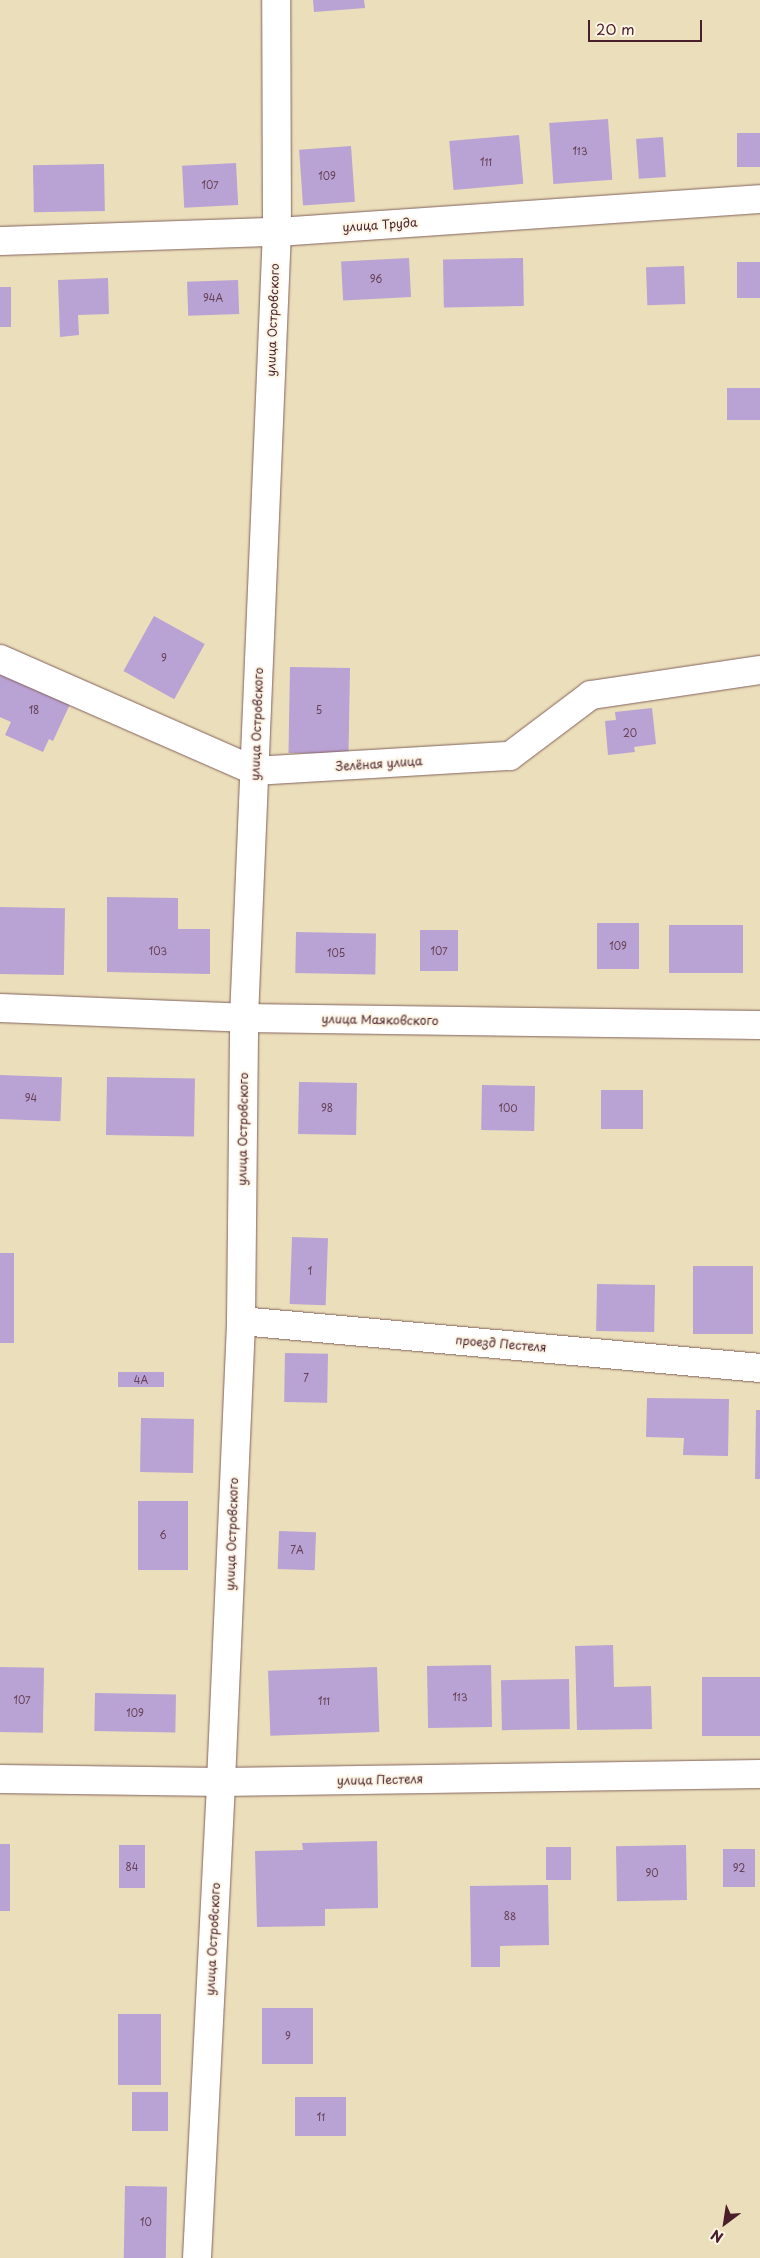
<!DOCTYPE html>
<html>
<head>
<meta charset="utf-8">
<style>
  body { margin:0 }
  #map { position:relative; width:760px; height:2258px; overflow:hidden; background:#ebdeba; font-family:"Playpen Sans",sans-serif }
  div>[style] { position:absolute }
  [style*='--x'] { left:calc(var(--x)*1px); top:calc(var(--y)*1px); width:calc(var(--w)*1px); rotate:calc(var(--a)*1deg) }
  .building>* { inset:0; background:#b9a2d4; transform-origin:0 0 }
  .roads { filter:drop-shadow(0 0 1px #82625d) drop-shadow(0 0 1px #82625d) }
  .minor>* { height:28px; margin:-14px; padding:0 14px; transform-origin:14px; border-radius:14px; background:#fff }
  span { translate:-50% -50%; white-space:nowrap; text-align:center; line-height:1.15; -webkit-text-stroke:4px #fcf5e5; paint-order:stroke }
  .number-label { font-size:10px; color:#664055 }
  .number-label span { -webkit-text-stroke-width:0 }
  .street-label { font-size:12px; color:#4a1f2b }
  .north { position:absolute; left:700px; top:2198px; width:50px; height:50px; -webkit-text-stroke:4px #fcf5e5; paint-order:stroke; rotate:211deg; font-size:14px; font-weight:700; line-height:20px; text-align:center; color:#4a1f2b }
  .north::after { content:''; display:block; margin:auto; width:18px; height:22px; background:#4a1f2b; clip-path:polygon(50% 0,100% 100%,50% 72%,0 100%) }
  .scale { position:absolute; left:588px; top:20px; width:114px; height:22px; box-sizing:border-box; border:2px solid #4a1f2b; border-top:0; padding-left:6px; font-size:15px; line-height:18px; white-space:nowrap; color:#4a1f2b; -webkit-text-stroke:4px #fcf5e5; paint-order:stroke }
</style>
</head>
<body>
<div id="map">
  <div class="building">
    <i style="clip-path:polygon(313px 0,364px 0,365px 8px,314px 12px)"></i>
    <i style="left:608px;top:119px;width:61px;height:59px;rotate:86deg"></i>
    <i style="left:760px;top:133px;width:34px;height:23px;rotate:90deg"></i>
    <i style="left:519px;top:135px;width:49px;height:70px;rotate:85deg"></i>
    <i style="left:663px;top:137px;width:40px;height:27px;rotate:86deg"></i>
    <i style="left:351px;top:146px;width:56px;height:52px;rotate:86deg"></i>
    <i style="left:236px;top:163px;width:42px;height:54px;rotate:87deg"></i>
    <i style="left:104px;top:164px;width:47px;height:71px;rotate:89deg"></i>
    <i style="left:409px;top:258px;width:39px;height:68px;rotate:87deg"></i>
    <i style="left:523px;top:258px;width:48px;height:80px;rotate:89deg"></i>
    <i style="left:760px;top:262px;width:36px;height:23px;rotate:90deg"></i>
    <i style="left:684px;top:266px;width:38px;height:38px;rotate:88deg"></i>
    <i style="clip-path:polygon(108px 278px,109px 314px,78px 315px,79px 335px,60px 337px,58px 280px)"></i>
    <i style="left:238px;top:280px;width:34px;height:51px;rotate:88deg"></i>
    <i style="left:0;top:287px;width:11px;height:40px"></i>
    <i style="left:760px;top:388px;width:32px;height:33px;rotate:90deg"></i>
    <i style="left:154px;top:616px;width:58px;height:63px;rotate:29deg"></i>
    <i style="left:290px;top:667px;width:60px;height:86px;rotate:1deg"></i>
    <i style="clip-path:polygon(0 670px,71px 702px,53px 741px,49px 739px,43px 752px,5px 735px,11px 722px,0 717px)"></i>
    <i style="clip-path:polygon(652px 708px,656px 744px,634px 747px,635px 752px,608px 755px,605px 721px,616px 720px,615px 712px)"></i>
    <i style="clip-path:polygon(107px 897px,178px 898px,178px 929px,210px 929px,210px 974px,107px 972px)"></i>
    <i style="left:0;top:907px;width:65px;height:67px;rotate:1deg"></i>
    <i style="left:597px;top:923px;width:42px;height:46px"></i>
    <i style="left:669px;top:925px;width:74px;height:48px"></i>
    <i style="left:420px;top:930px;width:38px;height:41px"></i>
    <i style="left:296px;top:932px;width:80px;height:41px;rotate:1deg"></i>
    <i style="left:0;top:1075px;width:62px;height:44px;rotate:2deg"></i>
    <i style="left:107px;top:1077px;width:88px;height:58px;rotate:1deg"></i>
    <i style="left:299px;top:1082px;width:58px;height:52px;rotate:1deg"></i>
    <i style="left:482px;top:1085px;width:53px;height:45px;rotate:1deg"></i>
    <i style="left:601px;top:1090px;width:42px;height:39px"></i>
    <i style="left:292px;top:1237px;width:36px;height:67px;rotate:2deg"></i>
    <i style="left:0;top:1253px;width:14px;height:90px"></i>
    <i style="left:693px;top:1266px;width:60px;height:68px"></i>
    <i style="left:597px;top:1284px;width:58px;height:47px;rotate:1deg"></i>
    <i style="left:285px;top:1353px;width:43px;height:49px;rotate:1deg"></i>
    <i style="left:118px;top:1372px;width:46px;height:15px"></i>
    <i style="clip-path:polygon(647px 1398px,729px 1399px,728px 1456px,683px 1455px,684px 1438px,646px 1437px)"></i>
    <i style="clip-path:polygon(756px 1410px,760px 1410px,760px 1479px,755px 1479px)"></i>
    <i style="left:141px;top:1418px;width:53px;height:54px;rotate:1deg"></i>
    <i style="left:138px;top:1501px;width:50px;height:69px"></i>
    <i style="left:279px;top:1531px;width:37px;height:38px;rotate:2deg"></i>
    <i style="clip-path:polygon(613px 1645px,614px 1687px,651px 1686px,652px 1729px,577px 1730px,575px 1646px)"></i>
    <i style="left:491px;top:1665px;width:62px;height:64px;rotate:89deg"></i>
    <i style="left:0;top:1667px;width:44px;height:65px;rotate:1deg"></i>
    <i style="left:377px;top:1667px;width:65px;height:109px;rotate:88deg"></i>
    <i style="left:760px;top:1677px;width:59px;height:58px;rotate:90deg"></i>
    <i style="left:569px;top:1679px;width:50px;height:68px;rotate:89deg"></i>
    <i style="left:95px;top:1693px;width:81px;height:38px;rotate:1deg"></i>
    <i style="clip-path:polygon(377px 1841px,378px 1908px,325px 1909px,325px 1926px,257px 1927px,255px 1851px,303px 1850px,302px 1843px)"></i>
    <i style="left:0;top:1844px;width:10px;height:67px"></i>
    <i style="left:119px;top:1845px;width:26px;height:43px"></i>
    <i style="left:686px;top:1845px;width:55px;height:70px;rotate:89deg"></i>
    <i style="left:546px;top:1847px;width:25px;height:33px"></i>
    <i style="left:723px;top:1849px;width:32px;height:38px"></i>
    <i style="clip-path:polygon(548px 1885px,549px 1945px,500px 1946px,500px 1967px,471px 1967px,470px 1886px)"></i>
    <i style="left:262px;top:2008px;width:51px;height:56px"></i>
    <i style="left:118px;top:2014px;width:43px;height:71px"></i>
    <i style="left:132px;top:2092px;width:36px;height:39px"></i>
    <i style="left:295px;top:2097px;width:51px;height:39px"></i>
    <i style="left:125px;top:2186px;width:42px;height:72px;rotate:1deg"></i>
  </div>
  <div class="roads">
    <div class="minor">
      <i style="--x:0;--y:241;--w:277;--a:-1.9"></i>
      <i style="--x:277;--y:232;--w:484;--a:-3.9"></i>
      <i style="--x:0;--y:659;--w:279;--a:23.7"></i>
      <i style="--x:255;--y:771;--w:255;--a:-3.4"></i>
      <i style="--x:510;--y:756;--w:101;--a:-37"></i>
      <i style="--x:591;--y:695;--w:171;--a:-8.4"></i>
      <i style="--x:0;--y:1008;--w:244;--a:2.3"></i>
      <i style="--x:244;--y:1018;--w:516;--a:0.78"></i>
      <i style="--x:241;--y:1321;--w:521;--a:5.17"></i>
      <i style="--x:0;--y:1779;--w:221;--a:0.8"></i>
      <i style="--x:221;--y:1782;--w:539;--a:-0.85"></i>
      <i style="--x:197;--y:2258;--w:477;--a:-87.1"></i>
      <i style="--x:221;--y:1782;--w:461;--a:-87.5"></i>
      <i style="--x:241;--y:1321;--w:303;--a:-89.4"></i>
      <i style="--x:244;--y:1018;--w:787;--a:-87.6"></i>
      <i style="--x:277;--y:232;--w:232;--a:-90.2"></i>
    </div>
  </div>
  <div class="number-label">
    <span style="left:580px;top:151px">113</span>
    <span style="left:486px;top:162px">111</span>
    <span style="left:327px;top:176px">109</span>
    <span style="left:210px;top:185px">107</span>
    <span style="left:376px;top:279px">96</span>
    <span style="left:213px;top:298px">94А</span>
    <span style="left:164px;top:658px">9</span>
    <span style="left:34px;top:710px">18</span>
    <span style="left:319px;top:710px">5</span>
    <span style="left:630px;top:733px">20</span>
    <span style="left:618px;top:946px">109</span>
    <span style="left:158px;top:951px">103</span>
    <span style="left:439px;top:951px">107</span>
    <span style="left:336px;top:953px">105</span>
    <span style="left:31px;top:1098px">94</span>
    <span style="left:327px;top:1108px">98</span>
    <span style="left:508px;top:1108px">100</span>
    <span style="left:310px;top:1271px">1</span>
    <span style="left:306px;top:1378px">7</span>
    <span style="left:141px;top:1380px">4А</span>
    <span style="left:163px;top:1535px">6</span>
    <span style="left:297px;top:1550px">7А</span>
    <span style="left:460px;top:1697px">113</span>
    <span style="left:22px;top:1700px">107</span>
    <span style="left:324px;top:1701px">111</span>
    <span style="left:135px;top:1713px">109</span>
    <span style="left:132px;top:1867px">84</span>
    <span style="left:739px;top:1868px">92</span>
    <span style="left:652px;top:1873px">90</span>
    <span style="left:510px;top:1916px">88</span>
    <span style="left:288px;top:2036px">9</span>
    <span style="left:321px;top:2117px">11</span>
    <span style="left:146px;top:2222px">10</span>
  </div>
  <div class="street-label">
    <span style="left:380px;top:225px;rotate:-4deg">улица Труда</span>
    <span style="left:273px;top:320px;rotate:-88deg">улица Островского</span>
    <span style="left:257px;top:724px;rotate:-88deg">улица Островского</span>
    <span style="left:379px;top:764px;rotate:-4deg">Зелёная улица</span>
    <span style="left:380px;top:1020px;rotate:1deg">улица Маяковского</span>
    <span style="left:243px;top:1129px;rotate:-89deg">улица Островского</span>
    <span style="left:501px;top:1344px;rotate:5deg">проезд Пестеля</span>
    <span style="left:232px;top:1534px;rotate:-88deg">улица Островского</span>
    <span style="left:380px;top:1780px;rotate:-1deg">улица Пестеля</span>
    <span style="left:213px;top:1939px;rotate:-87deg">улица Островского</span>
  </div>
  <div class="north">N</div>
  <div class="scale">20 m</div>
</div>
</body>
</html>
